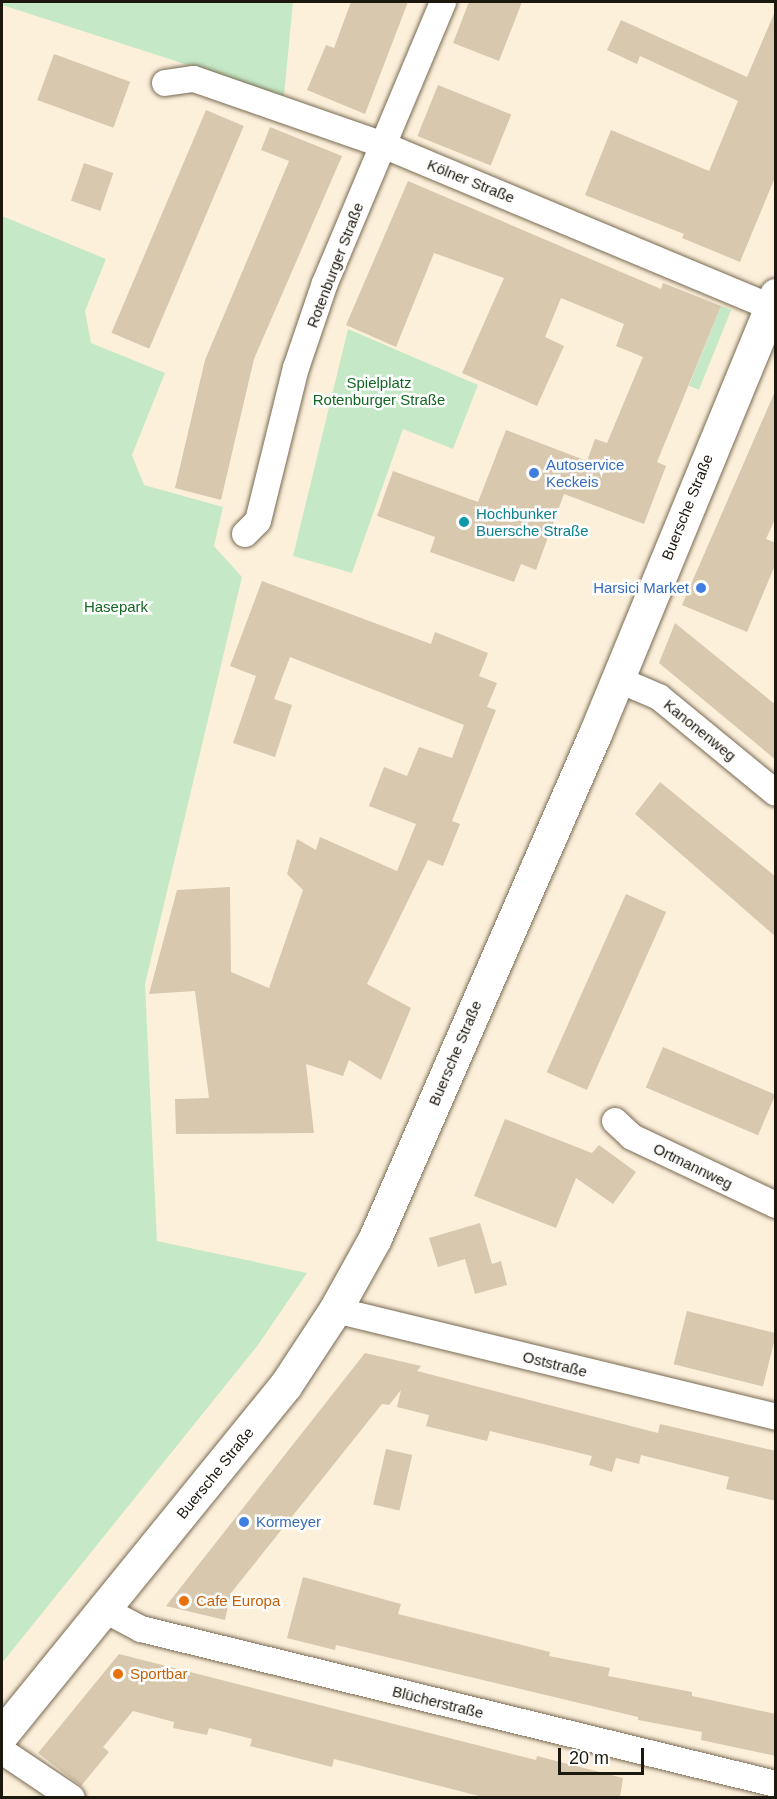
<!DOCTYPE html>
<html>
<head>
<meta charset="utf-8">
<style>
  body { margin:0 }
  #map { position:relative; width:777px; height:1799px; overflow:hidden; background:#fdf0db; font-family:Arial,sans-serif }
  div>[style] { position:absolute }
  [style*='--x'] { left:calc(var(--x)*1px); top:calc(var(--y)*1px); width:calc(var(--w)*1px); rotate:calc(var(--a)*1deg) }
  .green>* { inset:0; background:#c5e9c6; transform-origin:0 0 }
  .building>* { inset:0; background:#d7c8ae; transform-origin:0 0 }
  .roads { filter:drop-shadow(0 0 2px #786a52) drop-shadow(0 0 2px #786a52) }
  .street>* { height:26px; margin:-13px; padding:0 13px; transform-origin:13px; border-radius:13px; background:#fff }
  .secondary>* { height:33px; margin:-16.5px; padding:0 16.5px; transform-origin:16.5px; border-radius:16.5px; background:#fff }
  .dots>* { width:16px; height:16px; translate:-50% -50%; box-sizing:border-box; border:3px solid #fff; border-radius:50% }
  span { translate:-50% -50%; white-space:nowrap; text-align:center; line-height:1.15; -webkit-text-stroke:5px #fff; paint-order:stroke }
  .street-label { font-size:15px; color:#1d180e }
  .park-label { font-size:15px; color:#146723 }
  .shop-label { font-size:15px; color:#366cbe }
  .left { translate:0 -50%; text-align:left }
  .right { translate:-100% -50%; text-align:right }
  .culture-label { font-size:15px; color:#0d838f }
  .food-label { font-size:15px; color:#c56008 }
  .frame { position:absolute; inset:0; border:3px solid #1d180e; pointer-events:none }
  .scale { position:absolute; left:558px; top:1748px; width:86px; height:27px; box-sizing:border-box; border:3px solid #1d180e; border-top:0; padding-left:8px; font-size:18px; line-height:21px; white-space:nowrap; color:#1d180e; -webkit-text-stroke:4px #fff; paint-order:stroke }
</style>
</head>
<body>
<div id="map">
  <div class="green">
    <i style="clip-path:polygon(2px 2px,293px 2px,284px 96px,2px 5px)"></i>
    <i style="clip-path:polygon(2px 216px,106px 259px,85px 311px,91px 343px,165px 373px,132px 455px,144px 485px,223px 507px,214px 546px,242px 577px,145px 984px,157px 1241px,307px 1273px,258px 1345px,2px 1663px)"></i>
    <i style="left:721px;top:306px;width:11px;height:86px;rotate:22deg"></i>
    <i style="clip-path:polygon(348px 329px,478px 385px,453px 449px,403px 429px,352px 573px,293px 556px)"></i>
  </div>
  <div class="building">
    <i style="clip-path:polygon(351px 2px,408px 2px,365px 114px,307px 90px,326px 45px,334px 48px)"></i>
    <i style="clip-path:polygon(469px 2px,522px 2px,499px 61px,453px 43px)"></i>
    <i style="clip-path:polygon(776px 9px,776px 175px,740px 262px,682px 238px,684px 234px,585px 195px,611px 130px,709px 171px,738px 101px,640px 56px,637px 64px,607px 50px,621px 20px,747px 77px)"></i>
    <i style="left:54px;top:54px;width:81px;height:49px;rotate:20deg"></i>
    <i style="left:438px;top:85px;width:79px;height:55px;rotate:22deg"></i>
    <i style="left:206px;top:110px;width:41px;height:242px;rotate:23deg"></i>
    <i style="clip-path:polygon(270px 127px,342px 156px,254px 359px,221px 500px,175px 488px,205px 360px,289px 161px,261px 150px)"></i>
    <i style="left:84px;top:163px;width:31px;height:40px;rotate:19deg"></i>
    <i style="clip-path:polygon(408px 181px,661px 289px,663px 283px,721px 306px,657px 462px,666px 466px,644px 524px,564px 494px,536px 570px,521px 564px,514px 582px,430px 552px,435px 537px,377px 516px,393px 471px,478px 502px,506px 430px,587px 461px,595px 439px,607px 443px,643px 357px,616px 346px,624px 324px,561px 298px,545px 337px,564px 346px,537px 406px,462px 373px,504px 278px,434px 253px,396px 347px,346px 325px)"></i>
    <i style="clip-path:polygon(776px 389px,776px 517px,766px 539px,776px 543px,776px 563px,747px 632px,682px 605px)"></i>
    <i style="clip-path:polygon(262px 581px,431px 644px,435px 632px,488px 653px,479px 676px,497px 683px,487px 707px,496px 710px,452px 821px,460px 824px,443px 866px,428px 860px,367px 984px,411px 1008px,381px 1080px,349px 1060px,343px 1076px,306px 1064px,314px 1133px,176px 1134px,175px 1099px,209px 1098px,195px 991px,149px 994px,177px 890px,230px 887px,231px 972px,269px 988px,303px 890px,287px 874px,297px 839px,316px 850px,320px 837px,397px 871px,416px 824px,369px 806px,384px 767px,407px 776px,419px 747px,452px 758px,464px 725px,290px 657px,274px 699px,292px 705px,275px 757px,233px 743px,256px 676px,230px 666px)"></i>
    <i style="clip-path:polygon(675px 623px,776px 705px,776px 760px,659px 663px)"></i>
    <i style="clip-path:polygon(660px 782px,776px 877px,776px 937px,635px 814px)"></i>
    <i style="left:626px;top:894px;width:44px;height:195px;rotate:24deg"></i>
    <i style="left:663px;top:1047px;width:122px;height:44px;rotate:23deg"></i>
    <i style="clip-path:polygon(505px 1119px,592px 1153px,599px 1145px,636px 1172px,613px 1204px,576px 1178px,556px 1228px,474px 1196px)"></i>
    <i style="clip-path:polygon(480px 1223px,492px 1264px,501px 1261px,507px 1285px,475px 1294px,465px 1259px,438px 1267px,429px 1238px)"></i>
    <i style="left:687px;top:1311px;width:92px;height:55px;rotate:14deg"></i>
    <i style="clip-path:polygon(365px 1353px,421px 1366px,417px 1371px,658px 1433px,660px 1424px,776px 1451px,776px 1501px,726px 1489px,729px 1477px,641px 1455px,639px 1464px,616px 1458px,612px 1472px,589px 1465px,592px 1456px,490px 1431px,487px 1441px,426px 1426px,429px 1415px,397px 1407px,401px 1390px,389px 1405px,382px 1404px,231px 1593px,225px 1620px,166px 1606px)"></i>
    <i style="left:386px;top:1449px;width:27px;height:57px;rotate:13deg"></i>
    <i style="clip-path:polygon(303px 1577px,401px 1604px,398px 1614px,550px 1652px,549px 1656px,610px 1668px,608px 1676px,692px 1692px,692px 1696px,776px 1714px,776px 1756px,701px 1740px,702px 1732px,638px 1720px,638px 1717px,336px 1645px,335px 1650px,287px 1638px)"></i>
    <i style="clip-path:polygon(119px 1654px,536px 1760px,537px 1756px,623px 1778px,620px 1797px,483px 1797px,334px 1759px,332px 1767px,250px 1746px,252px 1739px,209px 1728px,207px 1735px,173px 1728px,174px 1722px,133px 1711px,103px 1747px,109px 1752px,81px 1786px,38px 1753px)"></i>
  </div>
  <div class="roads">
    <div class="street">
      <i style="--x:165;--y:83;--w:29;--a:-8"></i>
      <i style="--x:194;--y:79;--w:200;--a:19.2"></i>
      <i style="--x:383;--y:145;--w:420;--a:22.7"></i>
      <i style="--x:245;--y:534;--w:18;--a:-45"></i>
      <i style="--x:258;--y:521;--w:158;--a:-76.1"></i>
      <i style="--x:296;--y:368;--w:90;--a:-71.2"></i>
      <i style="--x:325;--y:283;--w:305;--a:-67.2"></i>
      <i style="--x:617;--y:679;--w:46;--a:23.2"></i>
      <i style="--x:659;--y:697;--w:151;--a:39.4"></i>
      <i style="--x:615;--y:1121;--w:23;--a:43"></i>
      <i style="--x:632;--y:1137;--w:159;--a:25.3"></i>
      <i style="--x:335;--y:1310;--w:454;--a:13.6"></i>
      <i style="--x:105;--y:1610;--w:41;--a:27.8"></i>
      <i style="--x:141;--y:1629;--w:654;--a:13.72"></i>
      <i style="--x:2;--y:1751;--w:84;--a:33.9"></i>
    </div>
    <div class="secondary">
      <i style="--x:2;--y:1734;--w:449;--a:-50.9"></i>
      <i style="--x:285;--y:1386;--w:91;--a:-56.7"></i>
      <i style="--x:335;--y:1310;--w:82;--a:-60.9"></i>
      <i style="--x:375;--y:1238;--w:550;--a:-66.42"></i>
      <i style="--x:595;--y:734;--w:475;--a:-67.6"></i>
    </div>
  </div>
  <div class="dots">
    <i style="left:534px;top:473px;background:#3f7fe0"></i>
    <i style="left:464px;top:522px;background:#0f9aa8"></i>
    <i style="left:701px;top:588px;background:#3f7fe0"></i>
    <i style="left:244px;top:1522px;background:#3f7fe0"></i>
    <i style="left:184px;top:1601px;background:#e8710a"></i>
    <i style="left:118px;top:1674px;background:#e8710a"></i>
  </div>
  <div class="street-label">
    <span style="left:471px;top:181px;rotate:22deg">Kölner Straße</span>
    <span style="left:335px;top:265px;rotate:-69deg">Rotenburger Straße</span>
    <span style="left:687px;top:507px;rotate:-68deg">Buersche Straße</span>
    <span style="left:700px;top:730px;rotate:39deg">Kanonenweg</span>
    <span style="left:455px;top:1053px;rotate:-67deg">Buersche Straße</span>
    <span style="left:693px;top:1166px;rotate:26deg">Ortmannweg</span>
    <span style="left:555px;top:1364px;rotate:14deg">Oststraße</span>
    <span style="left:215px;top:1473px;rotate:-51deg">Buersche Straße</span>
    <span style="left:438px;top:1702px;rotate:14deg">Blücherstraße</span>
  </div>
  <div class="park-label">
    <span style="left:379px;top:391px">Spielplatz<br>Rotenburger Straße</span>
    <span style="left:116px;top:607px">Hasepark</span>
  </div>
  <div class="shop-label">
    <span class="left" style="left:546px;top:473px">Autoservice<br>Keckeis</span>
    <span class="right" style="left:689px;top:588px">Harsici Market</span>
    <span class="left" style="left:256px;top:1522px">Kormeyer</span>
  </div>
  <div class="culture-label">
    <span class="left" style="left:476px;top:522px">Hochbunker<br>Buersche Straße</span>
  </div>
  <div class="food-label">
    <span class="left" style="left:196px;top:1601px">Cafe Europa</span>
    <span class="left" style="left:130px;top:1674px">Sportbar</span>
  </div>
  <div class="frame"></div>
  <div class="scale">20 m</div>
</div>
</body>
</html>
